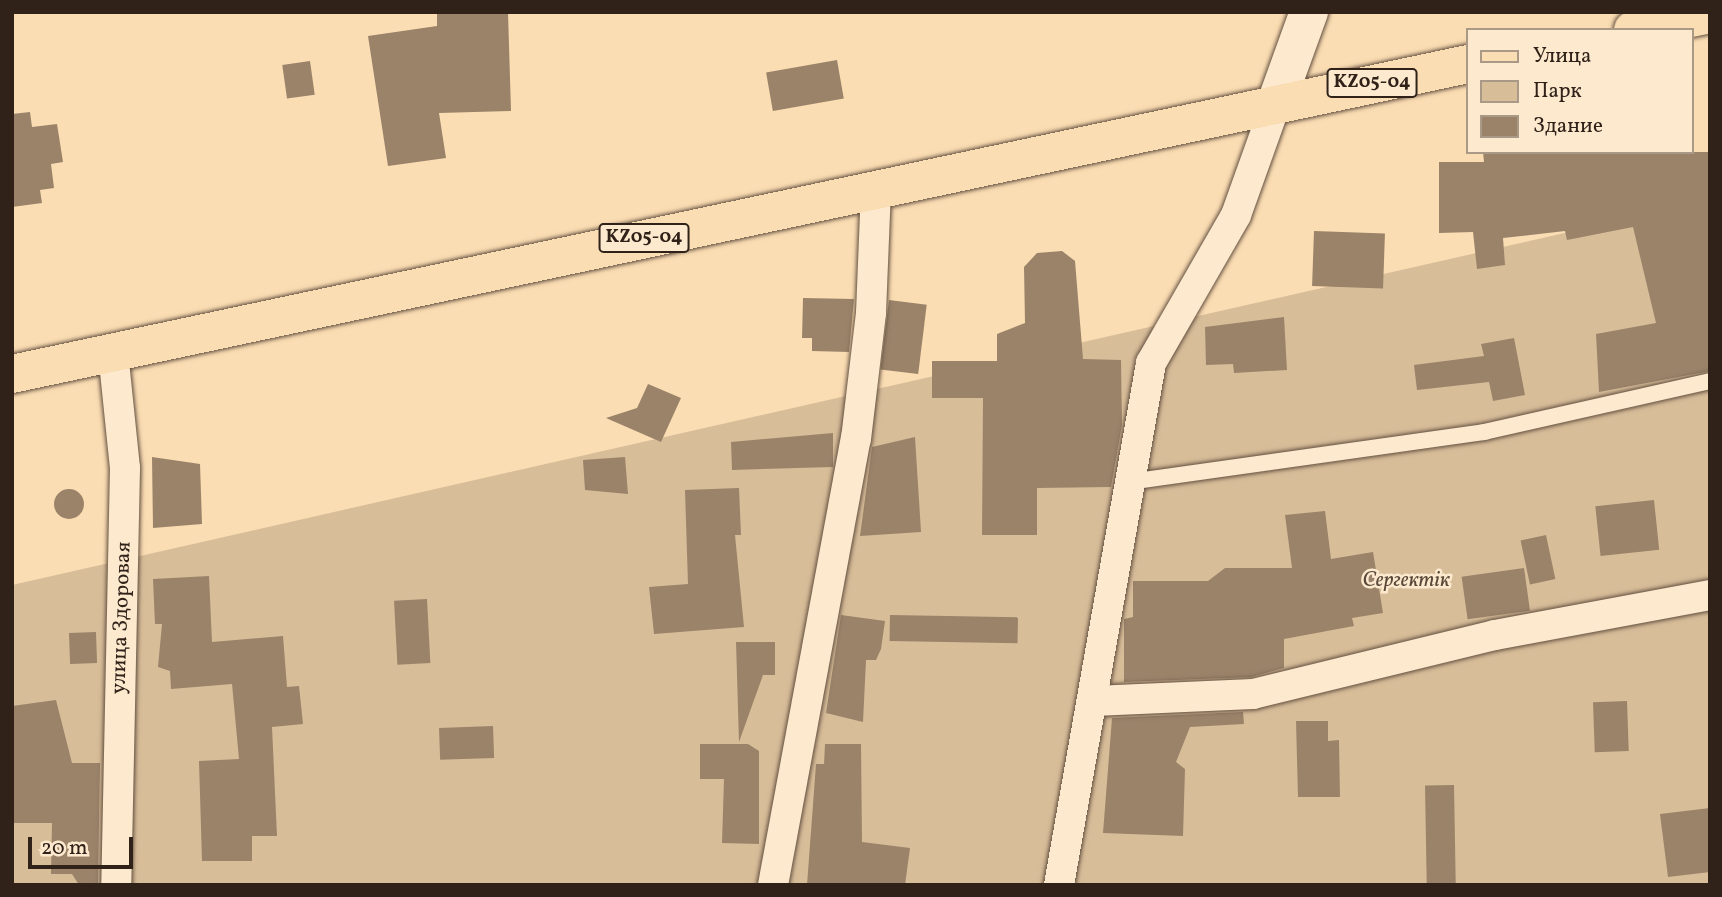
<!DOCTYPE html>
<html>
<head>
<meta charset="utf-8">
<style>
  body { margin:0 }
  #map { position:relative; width:1722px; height:897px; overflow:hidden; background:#fbddb3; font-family:Vollkorn,serif }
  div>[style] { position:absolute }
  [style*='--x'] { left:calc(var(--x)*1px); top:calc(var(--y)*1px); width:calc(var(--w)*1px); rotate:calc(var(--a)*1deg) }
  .green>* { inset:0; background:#d8bd99 }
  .building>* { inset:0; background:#9a8369; transform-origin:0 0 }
  .round { border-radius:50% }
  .roads { filter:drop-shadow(0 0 2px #635040) drop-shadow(0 0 2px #635040) }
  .service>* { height:16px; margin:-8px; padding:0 8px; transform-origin:8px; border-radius:8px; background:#fce9ce }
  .minor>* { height:30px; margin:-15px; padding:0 15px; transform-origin:15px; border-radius:15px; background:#fce9ce }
  .tertiary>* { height:38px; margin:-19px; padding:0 19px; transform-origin:19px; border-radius:19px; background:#fce9ce }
  .primary>* { height:38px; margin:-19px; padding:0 19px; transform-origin:19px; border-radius:19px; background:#fbddb3 }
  span { translate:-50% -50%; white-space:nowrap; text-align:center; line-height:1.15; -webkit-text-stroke:5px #fce9ce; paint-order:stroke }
  .shield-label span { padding:2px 5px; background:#fce9ce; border:2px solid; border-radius:5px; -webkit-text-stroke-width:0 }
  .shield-label { font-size:19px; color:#302119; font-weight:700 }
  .park-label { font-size:21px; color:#5a4839; font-style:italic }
  .street-label { font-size:21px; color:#302119 }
  .frame { position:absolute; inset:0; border:14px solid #302119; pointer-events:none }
  .legend { position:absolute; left:1466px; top:28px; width:228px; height:126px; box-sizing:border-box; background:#fce9ce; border:2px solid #aa9986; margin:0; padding:9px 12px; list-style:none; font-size:21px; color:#302119 }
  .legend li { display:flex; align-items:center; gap:14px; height:35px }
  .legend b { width:35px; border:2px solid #aa9986 }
  .scale { position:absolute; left:28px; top:837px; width:105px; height:32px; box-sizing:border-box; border:4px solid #302119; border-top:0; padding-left:9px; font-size:21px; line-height:24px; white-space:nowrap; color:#302119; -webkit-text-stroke:5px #fce9ce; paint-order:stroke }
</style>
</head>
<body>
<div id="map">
  <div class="green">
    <i style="clip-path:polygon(1710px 200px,1710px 885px,12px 885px,12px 585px)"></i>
  </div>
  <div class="building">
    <i style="clip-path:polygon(437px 12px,508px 12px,511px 111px,439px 113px,446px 158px,388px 166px,368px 36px,437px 26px)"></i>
    <i style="left:837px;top:60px;width:39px;height:72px;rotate:80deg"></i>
    <i style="left:310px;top:61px;width:34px;height:28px;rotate:82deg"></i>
    <i style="clip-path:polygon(30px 112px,32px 127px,57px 124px,63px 162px,51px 164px,54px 188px,40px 190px,42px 203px,12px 207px,12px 114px)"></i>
    <i style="clip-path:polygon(1483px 152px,1710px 152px,1710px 371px,1599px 392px,1596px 334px,1656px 323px,1633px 227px,1567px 240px,1565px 231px,1503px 238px,1505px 265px,1477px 269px,1473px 232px,1439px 233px,1439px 162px,1484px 162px)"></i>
    <i style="left:1314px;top:231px;width:71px;height:55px;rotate:2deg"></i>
    <i style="clip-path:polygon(1062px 251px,1075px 261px,1083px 359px,1121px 360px,1122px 425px,1111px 487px,1037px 488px,1037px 535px,982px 535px,983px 398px,932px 398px,932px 361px,997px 361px,997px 334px,1025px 323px,1024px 267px,1037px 253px)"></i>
    <i style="clip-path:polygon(803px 298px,854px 299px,849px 352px,812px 351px,812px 338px,802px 338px)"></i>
    <i style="left:889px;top:300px;width:38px;height:70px;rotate:7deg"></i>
    <i style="clip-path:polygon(1284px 317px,1287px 370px,1234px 373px,1233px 364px,1206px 365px,1205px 327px)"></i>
    <i style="clip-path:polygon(1514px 338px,1525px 395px,1493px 401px,1489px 382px,1417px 390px,1414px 365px,1484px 356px,1481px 344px)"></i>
    <i style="clip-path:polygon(648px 384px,681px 398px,661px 442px,606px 418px,637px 408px)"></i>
    <i style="clip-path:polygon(833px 433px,833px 467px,732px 470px,731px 442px)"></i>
    <i style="clip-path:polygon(915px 437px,921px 532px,860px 536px,872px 447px)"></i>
    <i style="clip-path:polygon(152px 457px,200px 464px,202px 524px,153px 528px)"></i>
    <i style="clip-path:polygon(625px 457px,628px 494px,585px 490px,583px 460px)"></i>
    <i style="clip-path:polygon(739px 488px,741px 535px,735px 535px,744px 627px,654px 634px,649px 587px,688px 584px,685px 490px)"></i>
    <i class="round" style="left:54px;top:489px;width:30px;height:30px"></i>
    <i style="left:1654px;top:500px;width:50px;height:59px;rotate:84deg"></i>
    <i style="clip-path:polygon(1325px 511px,1331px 559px,1373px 552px,1383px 613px,1352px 618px,1354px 626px,1284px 639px,1284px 668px,1251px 677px,1124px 682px,1124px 619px,1133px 617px,1133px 581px,1208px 581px,1225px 568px,1292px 568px,1285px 515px)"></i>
    <i style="left:1546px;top:535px;width:45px;height:26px;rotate:78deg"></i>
    <i style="left:1524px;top:568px;width:43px;height:63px;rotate:82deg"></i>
    <i style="clip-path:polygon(209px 576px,212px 642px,283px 636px,287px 687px,299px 686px,303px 724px,272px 727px,277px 836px,252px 836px,252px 861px,202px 861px,199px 761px,239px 759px,232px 684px,171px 689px,170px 671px,158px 667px,162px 624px,155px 624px,153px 579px)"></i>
    <i style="left:427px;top:599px;width:64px;height:33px;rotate:87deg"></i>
    <i style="clip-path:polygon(841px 615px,885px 621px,881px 649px,876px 660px,866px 660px,863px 722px,826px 713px)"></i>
    <i style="left:890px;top:615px;width:128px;height:26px;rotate:1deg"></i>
    <i style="left:96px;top:632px;width:31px;height:27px;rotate:88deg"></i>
    <i style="clip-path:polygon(736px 642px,775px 642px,775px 675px,763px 675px,739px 742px)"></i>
    <i style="clip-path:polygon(56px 700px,72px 763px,100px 763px,98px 885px,79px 885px,72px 874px,51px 874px,52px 823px,12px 823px,12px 706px)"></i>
    <i style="left:1627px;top:701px;width:50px;height:34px;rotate:88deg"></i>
    <i style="clip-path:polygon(1243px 712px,1244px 724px,1190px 727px,1176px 762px,1185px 769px,1183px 836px,1103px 833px,1112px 718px)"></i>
    <i style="clip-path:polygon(1296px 721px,1328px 721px,1328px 741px,1339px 740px,1340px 797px,1298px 797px)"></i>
    <i style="left:493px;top:726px;width:32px;height:54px;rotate:88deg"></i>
    <i style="clip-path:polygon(700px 744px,748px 744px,759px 751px,759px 844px,722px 843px,724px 779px,700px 779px)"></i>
    <i style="clip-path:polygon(825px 744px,861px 744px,862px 842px,910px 848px,905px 885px,807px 885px,816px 764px,824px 764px)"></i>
    <i style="left:1454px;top:785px;width:98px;height:29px;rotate:89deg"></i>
    <i style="clip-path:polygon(1710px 808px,1710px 872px,1668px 877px,1660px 814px)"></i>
  </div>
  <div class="roads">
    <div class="service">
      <i style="--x:1129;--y:482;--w:359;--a:-8"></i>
      <i style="--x:1484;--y:432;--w:232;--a:-12.7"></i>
    </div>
    <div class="minor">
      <i style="--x:113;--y:352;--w:117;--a:84.1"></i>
      <i style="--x:125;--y:468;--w:417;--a:91.2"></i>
      <i style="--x:1094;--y:701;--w:159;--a:-2.5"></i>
      <i style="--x:1253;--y:694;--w:249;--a:-13.7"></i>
      <i style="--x:1495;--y:635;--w:219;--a:-10.5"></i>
      <i style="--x:773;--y:885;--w:454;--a:-79.5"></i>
      <i style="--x:856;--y:439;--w:127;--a:-83.2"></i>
      <i style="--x:871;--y:313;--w:125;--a:-87.7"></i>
      <i style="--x:1059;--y:885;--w:530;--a:-80"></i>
      <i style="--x:1151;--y:363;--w:171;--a:-60.1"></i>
      <i style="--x:1236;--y:215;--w:119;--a:-70.3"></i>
    </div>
    <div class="tertiary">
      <i style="--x:1276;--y:103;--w:97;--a:-70.1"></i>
    </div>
    <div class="primary">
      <i style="--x:1633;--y:30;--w:79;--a:-11.7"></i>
      <i style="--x:12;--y:374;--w:1489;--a:-12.02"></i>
    </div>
  </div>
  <div class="shield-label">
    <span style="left:1372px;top:83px">KZ05-04</span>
    <span style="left:644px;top:238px">KZ05-04</span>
  </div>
  <div class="park-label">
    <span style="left:1406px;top:581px">Сергектік</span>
  </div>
  <div class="street-label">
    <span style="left:122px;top:618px;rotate:-88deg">улица Здоровая</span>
  </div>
  <div class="frame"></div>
  <ul class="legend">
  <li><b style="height:9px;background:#fbddb3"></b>Улица</li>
  <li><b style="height:19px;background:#d8bd99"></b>Парк</li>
  <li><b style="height:19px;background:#9a8369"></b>Здание</li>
  </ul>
  <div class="scale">20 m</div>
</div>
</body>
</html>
